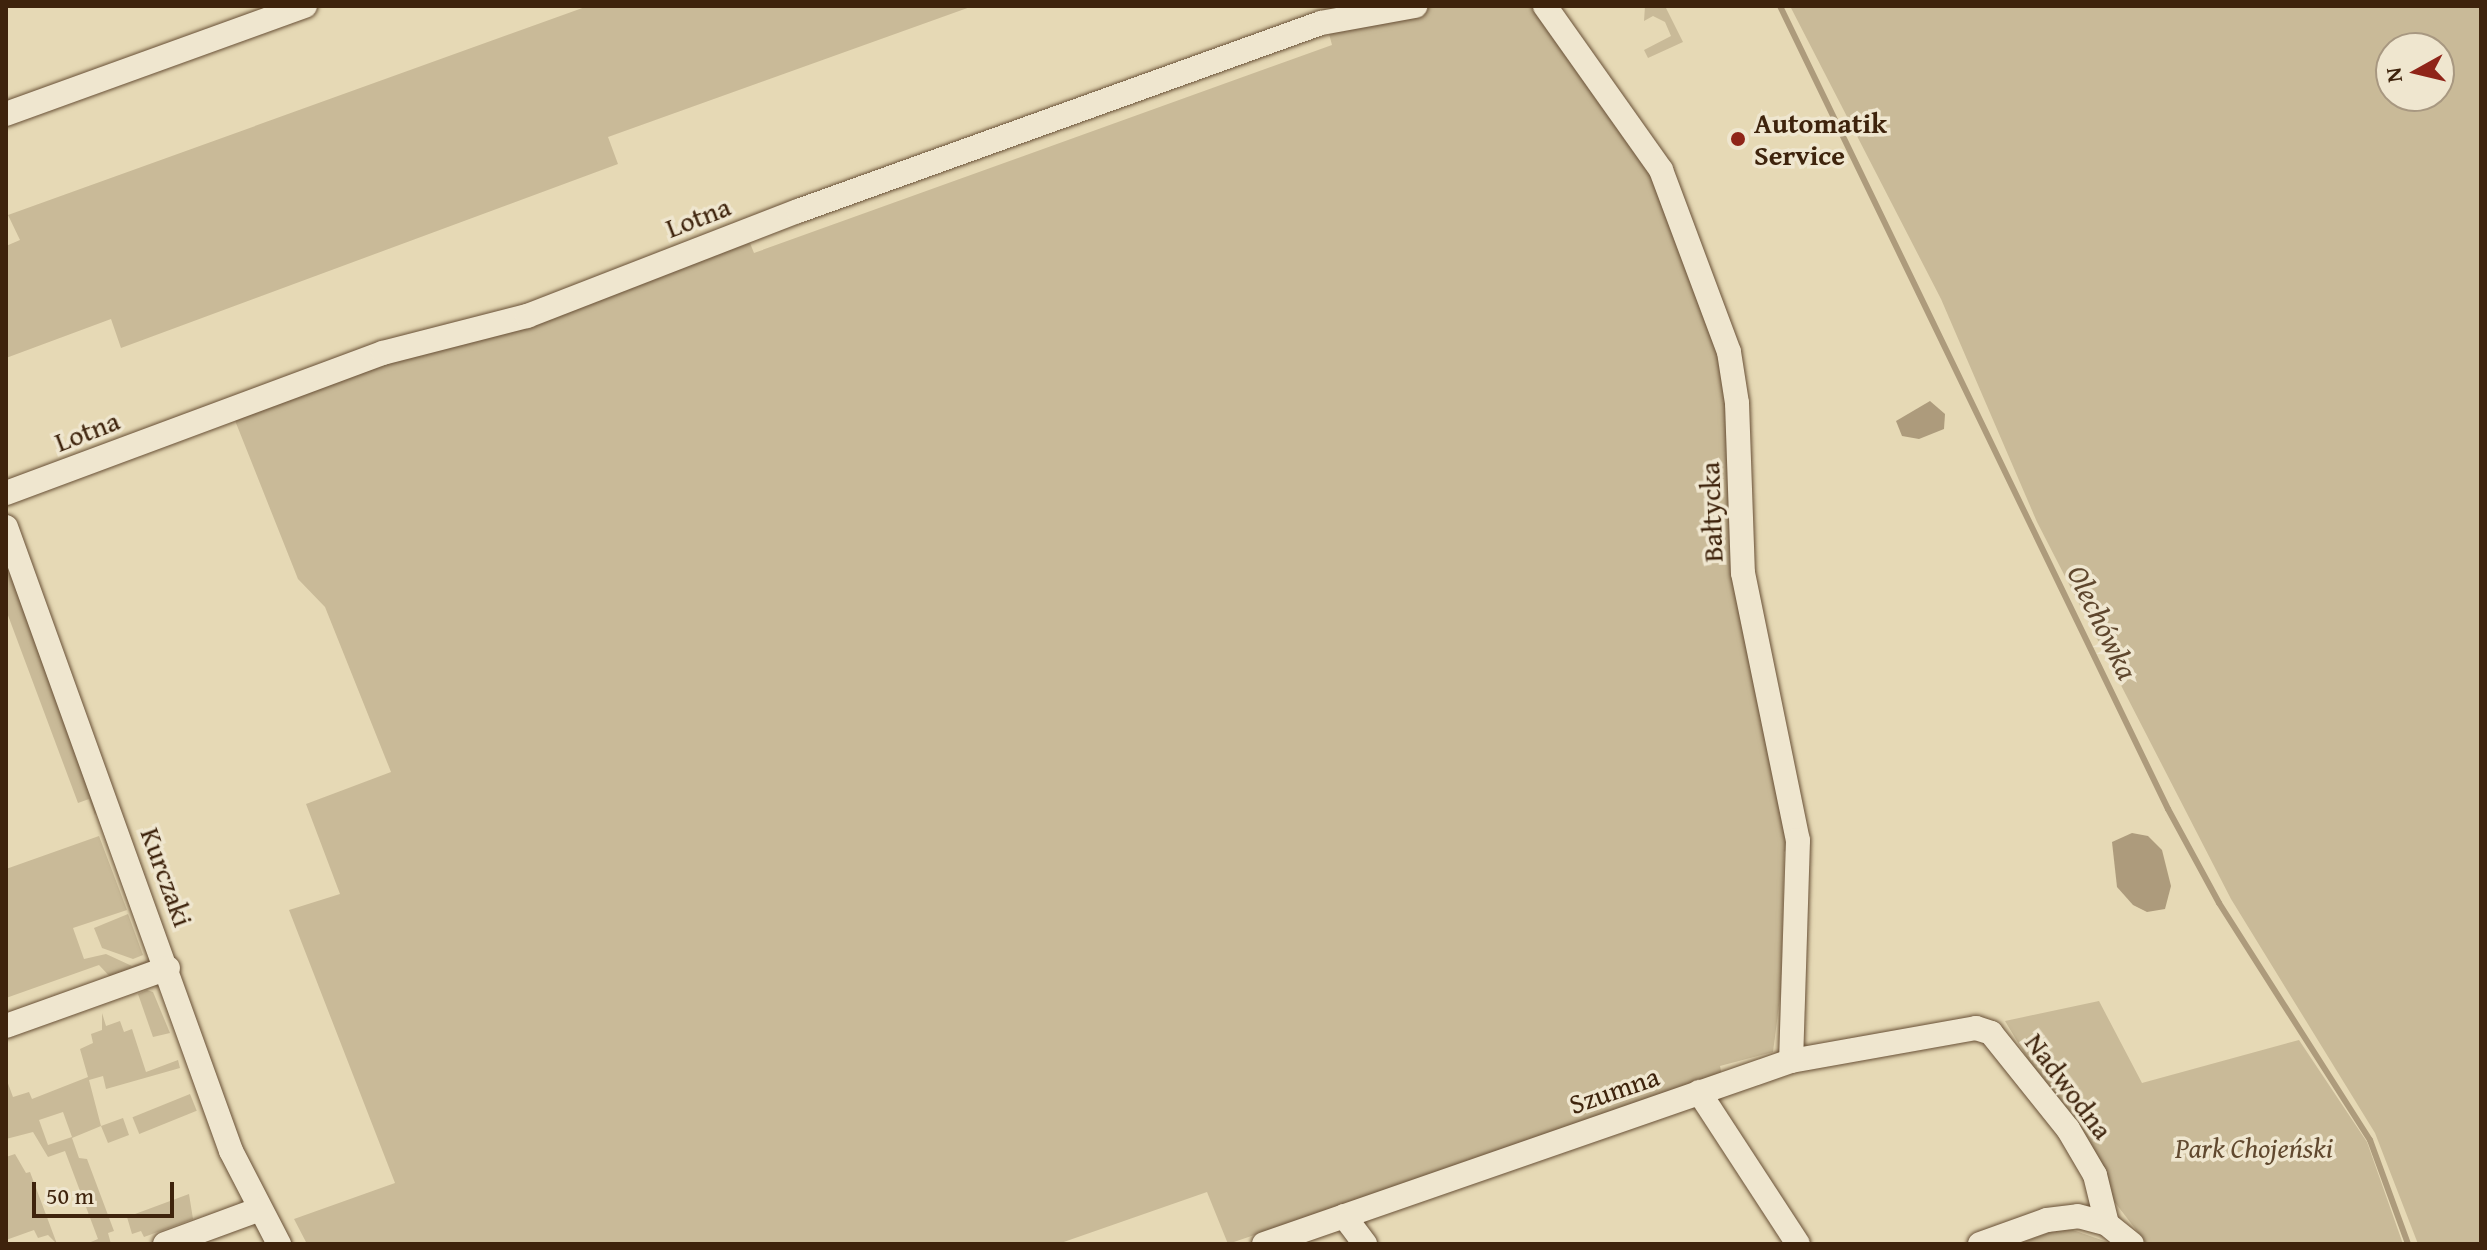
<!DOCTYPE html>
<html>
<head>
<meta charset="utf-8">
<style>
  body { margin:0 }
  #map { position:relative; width:2487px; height:1250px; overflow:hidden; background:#e6d9b5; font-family:"Gentium Book Plus",serif }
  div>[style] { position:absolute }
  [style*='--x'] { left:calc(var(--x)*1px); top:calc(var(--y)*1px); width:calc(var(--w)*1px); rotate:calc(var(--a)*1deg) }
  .green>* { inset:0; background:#c9ba98; transform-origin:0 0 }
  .water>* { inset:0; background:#ad9b7c }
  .stream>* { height:6px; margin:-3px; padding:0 3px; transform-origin:3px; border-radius:3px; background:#ad9b7c }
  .roads { filter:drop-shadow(0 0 2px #685036) drop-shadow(0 0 2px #685036) }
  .minor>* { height:24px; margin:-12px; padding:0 12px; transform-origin:12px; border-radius:12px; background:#efe6cf }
  .dots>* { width:22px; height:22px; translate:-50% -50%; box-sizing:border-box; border:4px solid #efe6cf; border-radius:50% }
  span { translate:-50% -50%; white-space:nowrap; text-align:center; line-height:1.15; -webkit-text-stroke:7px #efe6cf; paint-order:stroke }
  .poi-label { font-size:28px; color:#3e230c; font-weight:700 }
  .left { translate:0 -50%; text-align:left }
  .street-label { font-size:28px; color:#3e230c }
  .park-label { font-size:28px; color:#61492f; font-style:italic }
  .water-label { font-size:30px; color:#5f472e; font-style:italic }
  .frame { position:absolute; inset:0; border:8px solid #3e230c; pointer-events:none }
  .north { position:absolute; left:2375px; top:32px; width:80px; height:80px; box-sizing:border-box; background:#efe6cf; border:2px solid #a89881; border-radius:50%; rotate:262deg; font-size:22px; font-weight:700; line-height:32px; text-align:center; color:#3e230c }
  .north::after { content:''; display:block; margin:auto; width:28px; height:36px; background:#8f2418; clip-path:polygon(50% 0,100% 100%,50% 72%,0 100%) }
  .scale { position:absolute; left:32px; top:1182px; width:142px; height:36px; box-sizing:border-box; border:4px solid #3e230c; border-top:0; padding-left:10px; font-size:24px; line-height:28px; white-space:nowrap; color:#3e230c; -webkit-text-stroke:6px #efe6cf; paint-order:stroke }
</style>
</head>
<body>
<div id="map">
  <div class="green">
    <i style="clip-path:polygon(588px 6px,973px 6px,608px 137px,618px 164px,121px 348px,111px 319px,6px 358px,6px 246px,20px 240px,8px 215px)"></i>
    <i style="clip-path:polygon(1438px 6px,1532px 6px,1647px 162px,1718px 333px,1790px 847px,1784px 852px,1781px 990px,1773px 1052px,1720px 1066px,1722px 1075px,1228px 1244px,1207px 1192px,1058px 1244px,307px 1244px,294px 1219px,395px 1183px,289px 910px,340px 894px,306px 804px,391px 772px,325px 607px,298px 579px,234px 418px,748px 238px,754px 253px,1332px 45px,1328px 30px)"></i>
    <i style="clip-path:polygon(1645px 6px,1665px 6px,1683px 42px,1648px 58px,1644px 50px,1671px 36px,1665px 22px,1653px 16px,1644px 21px)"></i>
    <i style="clip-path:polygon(evenodd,1790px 6px,2481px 6px,2481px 1244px,2418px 1244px,2375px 1133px,2231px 899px,2037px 522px,1941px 299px,1790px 6px,2391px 48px,2439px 48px,2439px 96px,2391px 96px,2391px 48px)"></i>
    <i style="clip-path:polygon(6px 555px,97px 810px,95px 815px,89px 799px,78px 803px,6px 610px)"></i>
    <i style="clip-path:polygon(99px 836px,127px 910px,73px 928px,84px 959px,106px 954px,132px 966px,146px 961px,148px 967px,113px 980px,99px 965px,6px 998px,6px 869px)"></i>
    <i style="clip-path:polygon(128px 914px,143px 955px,133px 959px,102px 948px,94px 928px)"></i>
    <i style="clip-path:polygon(147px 990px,153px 992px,170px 1033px,153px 1037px,138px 994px)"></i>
    <i style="clip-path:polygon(2099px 1001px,2142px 1083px,2299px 1040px,2367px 1142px,2403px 1244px,2147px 1244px,2110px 1196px,2005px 1021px)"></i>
    <i style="clip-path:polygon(evenodd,102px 1013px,106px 1026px,120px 1021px,124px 1032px,132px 1029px,146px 1072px,178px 1060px,180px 1068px,106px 1089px,103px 1076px,89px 1080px,101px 1126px,123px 1118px,129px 1135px,108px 1143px,101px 1126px,72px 1138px,79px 1158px,87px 1159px,114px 1231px,108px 1233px,111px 1244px,86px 1244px,98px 1239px,65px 1151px,48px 1157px,33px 1132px,6px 1139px,6px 1078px,13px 1097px,29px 1092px,32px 1099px,88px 1077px,80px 1049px,93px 1043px,91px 1034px,102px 1030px,102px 1013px,63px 1112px,72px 1137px,48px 1145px,39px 1120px,63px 1112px)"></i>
    <i style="left:190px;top:1094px;width:18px;height:62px;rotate:68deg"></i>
    <i style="clip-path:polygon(15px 1154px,26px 1173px,30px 1172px,57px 1244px,48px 1235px,38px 1238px,34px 1230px,6px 1240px,6px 1157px)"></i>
    <i style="clip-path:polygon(189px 1194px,193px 1219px,144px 1237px,141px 1231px,132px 1234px,127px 1217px)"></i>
    <i style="clip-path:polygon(2070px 1229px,2113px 1244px,2019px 1244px,2050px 1232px)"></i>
  </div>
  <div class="water">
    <i style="clip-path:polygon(1930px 401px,1945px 414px,1944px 429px,1919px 439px,1902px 436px,1896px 421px)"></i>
    <i style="clip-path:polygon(2132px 833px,2148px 836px,2162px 850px,2171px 886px,2165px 909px,2147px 912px,2133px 905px,2117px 887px,2112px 842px)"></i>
  </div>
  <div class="stream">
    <i style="--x:1780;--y:6;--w:892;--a:64.21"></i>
    <i style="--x:2168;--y:809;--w:107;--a:61.5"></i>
    <i style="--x:2219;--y:903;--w:281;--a:57.5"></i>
    <i style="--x:2370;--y:1140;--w:111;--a:69.9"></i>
  </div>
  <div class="roads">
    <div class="minor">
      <i style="--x:1545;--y:6;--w:201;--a:54.7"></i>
      <i style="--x:1661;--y:170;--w:194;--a:69.5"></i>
      <i style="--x:1729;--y:352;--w:52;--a:81.1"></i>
      <i style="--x:1737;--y:403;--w:170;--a:88"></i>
      <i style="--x:1743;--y:573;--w:273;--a:78.4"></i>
      <i style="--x:1798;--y:840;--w:221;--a:91.8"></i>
      <i style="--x:6;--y:114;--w:318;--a:-19.9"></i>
      <i style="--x:6;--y:493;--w:402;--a:-20.4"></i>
      <i style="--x:383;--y:353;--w:149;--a:-14.4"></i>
      <i style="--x:527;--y:316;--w:291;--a:-21.2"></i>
      <i style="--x:798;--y:211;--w:556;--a:-19.77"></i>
      <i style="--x:1321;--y:23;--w:96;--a:-10.3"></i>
      <i style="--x:6;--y:527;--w:663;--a:70.17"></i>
      <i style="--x:231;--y:1151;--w:105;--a:62.7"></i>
      <i style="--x:6;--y:1026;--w:172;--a:-19.7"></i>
      <i style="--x:1699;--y:1092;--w:181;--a:56.9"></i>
      <i style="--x:1344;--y:1216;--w:35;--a:53"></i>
      <i style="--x:165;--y:1244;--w:101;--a:-20.2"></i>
      <i style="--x:1264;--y:1244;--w:558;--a:-19.15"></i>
      <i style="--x:1791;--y:1061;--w:188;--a:-10.1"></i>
      <i style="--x:1976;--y:1028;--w:16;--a:18"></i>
      <i style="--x:1991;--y:1033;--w:123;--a:51.3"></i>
      <i style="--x:2068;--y:1129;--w:53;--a:59.6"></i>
      <i style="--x:2095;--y:1175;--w:50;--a:76.2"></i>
      <i style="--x:1980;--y:1244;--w:71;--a:-19.7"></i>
      <i style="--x:2047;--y:1220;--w:31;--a:-7"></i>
      <i style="--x:2078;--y:1216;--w:30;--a:15"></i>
      <i style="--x:2107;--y:1224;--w:32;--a:39"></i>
    </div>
  </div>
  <div class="dots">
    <i style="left:1738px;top:139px;background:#8f2418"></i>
  </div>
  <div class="poi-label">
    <span class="left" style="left:1754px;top:139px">Automatik<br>Service</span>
  </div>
  <div class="street-label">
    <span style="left:698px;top:217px;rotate:-21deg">Lotna</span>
    <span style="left:87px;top:431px;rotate:-21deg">Lotna</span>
    <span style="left:1711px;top:512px;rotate:-92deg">Bałtycka</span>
    <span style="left:167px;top:877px;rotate:70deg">Kurczaki</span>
    <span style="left:2069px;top:1086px;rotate:53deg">Nadwodna</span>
    <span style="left:1614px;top:1090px;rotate:-19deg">Szumna</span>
  </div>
  <div class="park-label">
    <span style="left:2254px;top:1148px">Park Chojeński</span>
  </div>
  <div class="water-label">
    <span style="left:2103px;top:622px;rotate:64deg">Olechówka</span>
  </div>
  <div class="frame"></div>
  <div class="north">N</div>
  <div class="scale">50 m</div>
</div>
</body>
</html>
